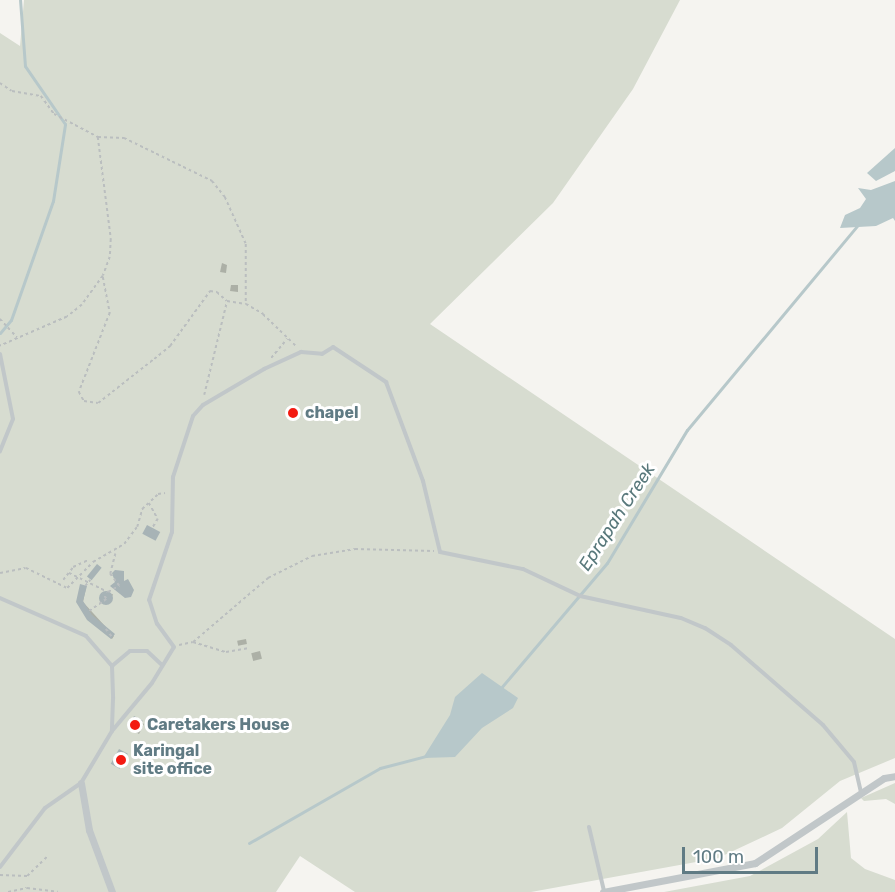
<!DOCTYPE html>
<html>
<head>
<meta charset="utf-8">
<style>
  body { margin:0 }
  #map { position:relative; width:895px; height:892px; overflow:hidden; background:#f5f4f0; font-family:Rubik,sans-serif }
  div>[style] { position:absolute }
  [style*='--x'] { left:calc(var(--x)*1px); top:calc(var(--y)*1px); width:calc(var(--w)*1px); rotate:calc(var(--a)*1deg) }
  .green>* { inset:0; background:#d7dcd0 }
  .water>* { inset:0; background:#b7c8ca }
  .shadow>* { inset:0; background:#0003; transform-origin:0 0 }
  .stream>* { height:3px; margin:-1.5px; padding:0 1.5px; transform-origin:1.5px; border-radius:1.5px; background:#b7c8ca }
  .building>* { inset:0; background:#a7b3b6; transform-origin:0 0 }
  .round { border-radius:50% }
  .path>* { height:1.5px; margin-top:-0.75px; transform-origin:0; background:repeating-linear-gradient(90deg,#babebf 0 3px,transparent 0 6px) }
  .lane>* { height:4px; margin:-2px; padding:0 2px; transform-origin:2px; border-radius:2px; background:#c1c7c9 }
  .street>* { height:7px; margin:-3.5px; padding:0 3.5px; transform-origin:3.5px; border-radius:3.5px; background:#c1c7c9 }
  .dots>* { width:16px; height:16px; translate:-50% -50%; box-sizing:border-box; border:3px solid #fff; border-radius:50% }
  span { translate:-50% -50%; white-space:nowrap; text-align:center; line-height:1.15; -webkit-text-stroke:6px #fff; paint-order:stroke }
  .poi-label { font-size:16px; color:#607b84; font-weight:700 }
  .left { translate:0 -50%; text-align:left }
  .water-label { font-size:18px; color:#58787b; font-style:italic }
  .scale { position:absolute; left:682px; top:847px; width:136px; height:27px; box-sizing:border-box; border:3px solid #607b84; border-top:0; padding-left:8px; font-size:18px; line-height:21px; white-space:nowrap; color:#607b84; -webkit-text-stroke:4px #fff; paint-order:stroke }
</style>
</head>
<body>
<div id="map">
  <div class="green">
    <i style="clip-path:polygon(24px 0,680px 0,633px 89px,553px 203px,430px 324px,895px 639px,895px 758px,840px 781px,782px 828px,718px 858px,531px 892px,355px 892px,300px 856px,276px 892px,0 892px,0 33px,20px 46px)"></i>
    <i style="clip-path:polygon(895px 783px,895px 804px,886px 799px,864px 801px,861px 798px)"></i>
    <i style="clip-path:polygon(847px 812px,851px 858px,865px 869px,895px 880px,895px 892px,664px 892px,750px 876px,818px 839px)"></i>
  </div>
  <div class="water">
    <i style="clip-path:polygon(895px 148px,895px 171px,876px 181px,867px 173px)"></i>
    <i style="clip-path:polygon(895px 181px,895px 221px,893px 218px,876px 226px,840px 228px,845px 215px,860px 208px,866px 199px,858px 188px,871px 190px)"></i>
    <i style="clip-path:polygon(482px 673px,518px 698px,513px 708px,482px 728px,455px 757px,423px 758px,450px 715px,455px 697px)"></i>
  </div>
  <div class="shadow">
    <i style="clip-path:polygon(222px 263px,227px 265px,226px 273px,220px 272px)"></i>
    <i style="clip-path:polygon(231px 285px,238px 285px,238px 292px,230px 291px)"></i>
    <i style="clip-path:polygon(86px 588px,83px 602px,114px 636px,112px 639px,88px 619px,77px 602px)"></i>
    <i style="clip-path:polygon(113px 594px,110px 603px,102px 602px,103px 596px)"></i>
    <i style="left:246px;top:639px;width:5px;height:9px;rotate:79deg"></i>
    <i style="left:260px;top:651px;width:8px;height:9px;rotate:76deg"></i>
    <i style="clip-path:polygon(135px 718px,144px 724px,139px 734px,131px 729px)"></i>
  </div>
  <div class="stream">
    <i style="--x:0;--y:333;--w:17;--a:-50"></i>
    <i style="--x:11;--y:320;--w:126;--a:-70.6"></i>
    <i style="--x:53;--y:201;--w:78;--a:-81.1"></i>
    <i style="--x:65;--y:124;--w:70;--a:-124.6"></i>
    <i style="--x:25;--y:66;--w:66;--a:-94.3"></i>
    <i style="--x:500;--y:689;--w:165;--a:-49.7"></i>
    <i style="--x:607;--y:563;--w:155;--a:-59"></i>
    <i style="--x:687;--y:430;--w:267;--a:-50.2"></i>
    <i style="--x:249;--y:843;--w:151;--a:-29.8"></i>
    <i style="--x:380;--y:768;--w:48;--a:-14.6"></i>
  </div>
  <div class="building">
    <i style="left:147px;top:525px;width:15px;height:10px;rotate:28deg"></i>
    <i style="left:97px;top:564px;width:6px;height:16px;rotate:39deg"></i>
    <i style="clip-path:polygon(115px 570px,124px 571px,124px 581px,128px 579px,134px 590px,131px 597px,125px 598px,110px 586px,115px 582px,112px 573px)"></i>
    <i style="clip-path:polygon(80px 584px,87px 586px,83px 601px,92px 615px,115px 634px,111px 639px,87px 620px,76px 602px)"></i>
    <i class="round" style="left:99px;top:591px;width:14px;height:14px"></i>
    <i style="left:134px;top:716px;width:10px;height:13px;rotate:29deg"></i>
    <i style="left:119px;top:749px;width:10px;height:17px;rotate:29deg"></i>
  </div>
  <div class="path">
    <i style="--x:0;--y:83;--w:14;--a:34"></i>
    <i style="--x:12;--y:91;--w:29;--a:10"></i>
    <i style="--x:41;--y:96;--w:22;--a:54"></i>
    <i style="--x:54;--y:114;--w:50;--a:27.6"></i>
    <i style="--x:98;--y:137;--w:103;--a:82.7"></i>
    <i style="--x:111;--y:239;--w:18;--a:93"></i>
    <i style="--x:110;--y:257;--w:20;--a:110"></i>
    <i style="--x:103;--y:276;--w:36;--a:126"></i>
    <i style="--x:82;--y:305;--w:19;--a:141"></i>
    <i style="--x:67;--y:317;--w:73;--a:156.6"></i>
    <i style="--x:98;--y:137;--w:26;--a:2"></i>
    <i style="--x:124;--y:138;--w:98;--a:26"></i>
    <i style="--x:212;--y:181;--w:21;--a:51"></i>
    <i style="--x:225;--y:197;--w:51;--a:65.9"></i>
    <i style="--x:246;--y:244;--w:60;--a:90"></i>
    <i style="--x:103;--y:277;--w:37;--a:79"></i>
    <i style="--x:110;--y:313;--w:85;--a:111.4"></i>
    <i style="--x:79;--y:392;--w:10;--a:61"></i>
    <i style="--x:84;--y:401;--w:14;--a:8"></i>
    <i style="--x:98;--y:403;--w:71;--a:-38.2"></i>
    <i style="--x:154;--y:359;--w:21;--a:-39"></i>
    <i style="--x:170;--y:346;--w:68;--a:-54"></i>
    <i style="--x:210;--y:291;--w:7;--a:8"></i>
    <i style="--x:217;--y:292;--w:13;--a:42"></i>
    <i style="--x:0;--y:319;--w:25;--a:47"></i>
    <i style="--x:271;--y:358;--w:25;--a:-50"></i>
    <i style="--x:204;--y:395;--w:97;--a:-76.3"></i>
    <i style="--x:227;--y:301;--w:19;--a:9"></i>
    <i style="--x:246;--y:304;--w:20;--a:30"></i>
    <i style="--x:263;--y:314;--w:47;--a:44.1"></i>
    <i style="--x:149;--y:503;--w:18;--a:61"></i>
    <i style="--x:158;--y:519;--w:12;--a:121"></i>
    <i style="--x:0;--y:573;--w:26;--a:-11"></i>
    <i style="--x:26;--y:568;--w:46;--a:26"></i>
    <i style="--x:67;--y:588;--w:37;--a:-45"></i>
    <i style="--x:93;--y:562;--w:36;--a:-30"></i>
    <i style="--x:124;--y:544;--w:21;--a:-53"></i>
    <i style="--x:137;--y:527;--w:19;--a:-74"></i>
    <i style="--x:142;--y:509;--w:22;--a:-43"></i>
    <i style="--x:158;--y:494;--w:7;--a:-8"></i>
    <i style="--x:69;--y:573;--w:43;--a:26"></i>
    <i style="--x:108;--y:592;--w:13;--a:-29"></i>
    <i style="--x:119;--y:586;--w:15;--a:-127"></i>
    <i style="--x:110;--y:574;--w:21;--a:-76"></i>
    <i style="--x:63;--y:580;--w:16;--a:-52"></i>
    <i style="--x:73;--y:567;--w:17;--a:-25"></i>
    <i style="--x:85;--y:586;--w:8;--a:-50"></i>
    <i style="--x:89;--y:611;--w:21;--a:-35"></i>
    <i style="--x:106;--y:599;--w:6;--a:-121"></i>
    <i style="--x:106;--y:629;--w:11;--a:52"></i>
    <i style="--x:193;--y:642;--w:99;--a:-40.5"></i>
    <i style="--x:268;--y:578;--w:49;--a:-26.6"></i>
    <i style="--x:312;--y:556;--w:44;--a:-9.2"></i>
    <i style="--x:355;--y:549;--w:79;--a:1.5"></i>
    <i style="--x:179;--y:645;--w:14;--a:-12"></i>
    <i style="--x:193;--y:642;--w:34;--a:17"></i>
    <i style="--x:226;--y:652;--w:22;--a:-10"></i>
    <i style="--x:0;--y:875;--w:27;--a:2"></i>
    <i style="--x:27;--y:876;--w:29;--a:-44"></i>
    <i style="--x:8;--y:892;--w:19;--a:-12"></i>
    <i style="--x:27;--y:888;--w:31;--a:7"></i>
  </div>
  <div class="lane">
    <i style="--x:0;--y:354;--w:66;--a:78.7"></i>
    <i style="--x:13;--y:419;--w:35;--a:112"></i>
    <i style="--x:0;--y:598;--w:94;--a:23.8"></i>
    <i style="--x:86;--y:636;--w:40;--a:49"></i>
    <i style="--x:112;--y:666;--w:33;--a:88"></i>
    <i style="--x:113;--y:699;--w:32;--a:92"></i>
    <i style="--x:112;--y:731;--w:61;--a:120.8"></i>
    <i style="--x:81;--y:783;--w:44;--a:145.2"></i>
    <i style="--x:45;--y:808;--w:74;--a:127.3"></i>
    <i style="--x:112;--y:666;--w:23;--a:-40"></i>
    <i style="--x:130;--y:651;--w:17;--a:0"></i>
    <i style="--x:147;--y:651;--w:19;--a:43"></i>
    <i style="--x:112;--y:731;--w:62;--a:-50.2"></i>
    <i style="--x:152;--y:683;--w:42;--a:-58.6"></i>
    <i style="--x:174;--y:647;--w:29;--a:-126"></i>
    <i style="--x:157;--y:624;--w:25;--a:-108"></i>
    <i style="--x:149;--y:600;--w:72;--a:-71.3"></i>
    <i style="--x:172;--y:532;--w:55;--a:-89"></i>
    <i style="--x:173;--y:477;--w:64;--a:-71.8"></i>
    <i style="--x:193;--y:416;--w:15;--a:-48"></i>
    <i style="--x:203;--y:405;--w:71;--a:-30.5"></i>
    <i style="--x:264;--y:369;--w:41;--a:-24.7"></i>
    <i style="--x:301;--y:352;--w:21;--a:5"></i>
    <i style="--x:322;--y:354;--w:13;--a:-32"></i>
    <i style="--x:333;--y:347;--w:64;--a:33.4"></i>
    <i style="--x:386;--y:382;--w:106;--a:69.5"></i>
    <i style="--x:423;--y:481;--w:73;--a:76.5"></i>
    <i style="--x:440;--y:552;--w:85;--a:11.6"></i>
    <i style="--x:523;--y:569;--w:63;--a:25.3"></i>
    <i style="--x:580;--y:596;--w:103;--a:12.3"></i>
    <i style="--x:681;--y:618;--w:26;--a:23"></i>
    <i style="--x:705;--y:628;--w:31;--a:33"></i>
    <i style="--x:731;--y:645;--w:122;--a:41"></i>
    <i style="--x:823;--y:725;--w:48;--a:50"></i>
    <i style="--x:854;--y:762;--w:31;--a:77"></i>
    <i style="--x:589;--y:827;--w:66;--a:76.8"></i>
  </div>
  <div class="street">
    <i style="--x:81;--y:783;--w:48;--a:80.3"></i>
    <i style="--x:89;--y:830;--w:66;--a:69.6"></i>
    <i style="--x:603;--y:892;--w:155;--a:-10.8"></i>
    <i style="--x:755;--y:863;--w:154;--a:-33.4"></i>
    <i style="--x:884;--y:778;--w:11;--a:-10"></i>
  </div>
  <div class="dots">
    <i style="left:293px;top:413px;background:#f31a11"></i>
    <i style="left:135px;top:725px;background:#f31a11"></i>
    <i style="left:121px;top:760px;background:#f31a11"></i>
  </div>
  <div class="poi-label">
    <span class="left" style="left:305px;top:413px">chapel</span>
    <span class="left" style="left:147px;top:725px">Caretakers House</span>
    <span class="left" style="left:133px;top:760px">Karingal<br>site office</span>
  </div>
  <div class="water-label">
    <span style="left:617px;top:517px;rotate:-57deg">Eprapah Creek</span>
  </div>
  <div class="scale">100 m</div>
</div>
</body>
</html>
